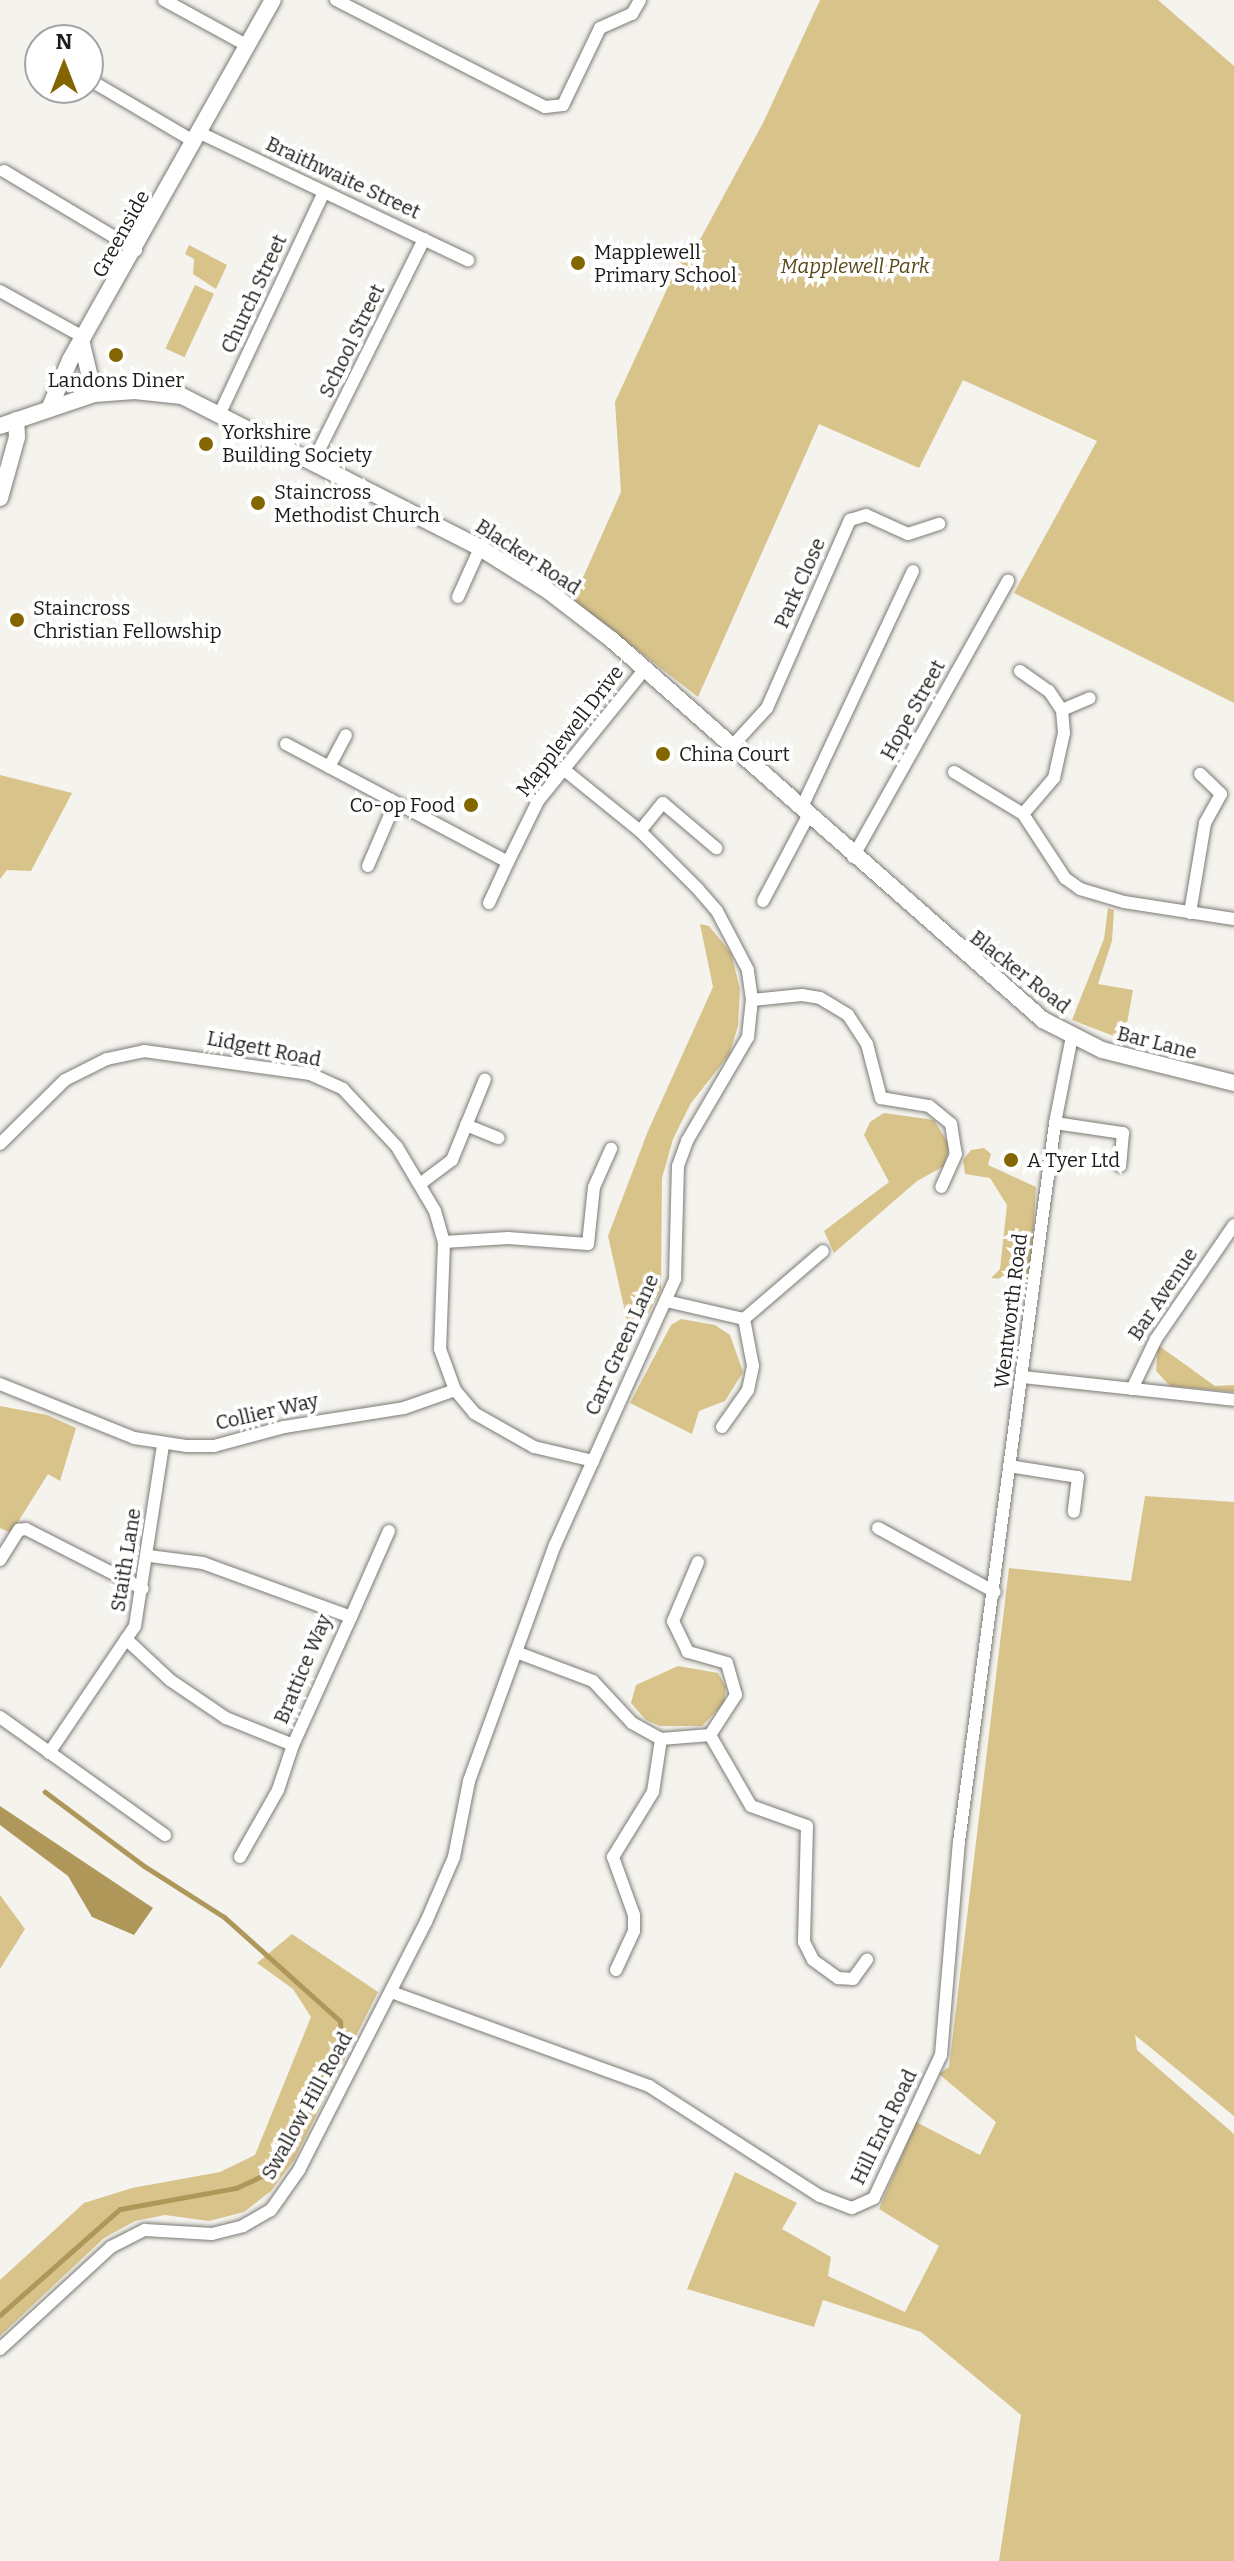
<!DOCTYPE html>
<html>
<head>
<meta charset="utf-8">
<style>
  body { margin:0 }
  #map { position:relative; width:1234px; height:2561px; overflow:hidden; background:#f5f3ee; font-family:Bitter,serif }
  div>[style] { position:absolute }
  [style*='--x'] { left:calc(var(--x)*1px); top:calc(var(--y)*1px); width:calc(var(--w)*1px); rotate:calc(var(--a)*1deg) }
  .green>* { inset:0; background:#d8c38a; transform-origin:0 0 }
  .water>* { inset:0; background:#ae9759 }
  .stream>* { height:5px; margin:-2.5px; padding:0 2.5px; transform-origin:2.5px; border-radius:2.5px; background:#ae9759 }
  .roads { filter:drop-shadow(0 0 2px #7c7a75) drop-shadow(0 0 2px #7c7a75) }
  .minor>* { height:12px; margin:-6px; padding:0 6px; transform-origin:6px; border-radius:6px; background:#fff }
  .secondary>* { height:16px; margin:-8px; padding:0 8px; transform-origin:8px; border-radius:8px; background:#fff }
  .dots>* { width:22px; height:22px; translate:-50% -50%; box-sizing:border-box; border:4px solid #fff; border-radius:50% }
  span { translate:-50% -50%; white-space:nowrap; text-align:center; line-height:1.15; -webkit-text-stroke:7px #fff; paint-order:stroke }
  .street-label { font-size:20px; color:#1d1c1a }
  .poi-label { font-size:20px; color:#1d1c1a }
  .left { translate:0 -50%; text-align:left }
  .right { translate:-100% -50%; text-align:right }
  .park-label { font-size:20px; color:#584717; font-style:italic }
  .north { position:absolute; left:24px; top:24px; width:80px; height:80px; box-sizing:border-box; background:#fff; border:2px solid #a5a4a3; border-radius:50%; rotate:0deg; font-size:22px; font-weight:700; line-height:32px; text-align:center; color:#1d1c1a }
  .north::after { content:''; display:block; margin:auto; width:28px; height:36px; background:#836600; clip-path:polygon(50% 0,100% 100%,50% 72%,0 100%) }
</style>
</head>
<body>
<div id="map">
  <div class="green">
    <i style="clip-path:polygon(820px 0,1158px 0,1234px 66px,1234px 703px,1014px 593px,1097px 441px,963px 380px,919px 468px,819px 424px,698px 697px,573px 600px,621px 492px,615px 402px,684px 252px,696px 247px,763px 123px)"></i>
    <i style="clip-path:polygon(189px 245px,227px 265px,216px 289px,193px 274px,194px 259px,185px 254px)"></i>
    <i style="left:195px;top:285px;width:21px;height:70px;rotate:25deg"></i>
    <i style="clip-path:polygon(0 775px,72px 793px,31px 871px,7px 870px,0 879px)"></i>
    <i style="clip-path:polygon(1108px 908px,1114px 910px,1112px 941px,1098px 984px,1133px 990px,1124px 1040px,1072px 1020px,1104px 939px)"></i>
    <i style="clip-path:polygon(700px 924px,709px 926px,731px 953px,740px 989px,738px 1026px,729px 1055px,691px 1103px,673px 1139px,662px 1178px,661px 1290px,632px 1343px,608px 1236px,648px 1131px,713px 987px)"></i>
    <i style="clip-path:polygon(884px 1113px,934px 1120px,950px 1146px,944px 1166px,917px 1181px,834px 1253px,824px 1231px,889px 1182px,864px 1135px,870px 1122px)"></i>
    <i style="clip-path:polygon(984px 1148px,991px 1154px,988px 1165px,1036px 1187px,1030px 1282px,991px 1278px,1000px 1269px,1007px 1205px,990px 1178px,965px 1174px,963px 1160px,971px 1150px)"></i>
    <i style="clip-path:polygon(681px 1319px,715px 1325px,730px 1335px,743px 1372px,725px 1401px,699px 1411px,692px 1434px,630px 1403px,671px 1325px)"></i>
    <i style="clip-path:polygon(1158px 1345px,1215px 1386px,1234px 1385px,1234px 1392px,1170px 1386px,1156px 1371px)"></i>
    <i style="clip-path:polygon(0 1406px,47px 1415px,76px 1428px,60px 1481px,48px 1474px,11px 1533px,0 1528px)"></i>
    <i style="clip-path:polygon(1145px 1496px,1234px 1502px,1234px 2116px,1135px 2035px,1137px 2050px,1234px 2134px,1234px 2561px,999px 2561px,1021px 2415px,921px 2332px,823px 2300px,814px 2327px,687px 2289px,735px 2172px,797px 2203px,782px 2229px,831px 2257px,828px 2276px,905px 2312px,939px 2246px,879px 2209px,916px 2122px,980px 2155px,996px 2122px,939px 2074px,949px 2067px,1009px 1568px,1131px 1581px)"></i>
    <i style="clip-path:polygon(678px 1666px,718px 1673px,726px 1687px,724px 1703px,702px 1726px,660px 1726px,646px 1720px,631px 1703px,636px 1685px)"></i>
    <i style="clip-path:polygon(0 1895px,25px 1929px,0 1969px)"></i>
    <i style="clip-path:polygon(292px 1934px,378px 1992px,294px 2160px,271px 2191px,244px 2212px,209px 2221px,165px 2215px,135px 2221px,104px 2238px,0 2336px,0 2280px,84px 2203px,132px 2188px,220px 2172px,255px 2155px,311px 2017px,293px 1989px,257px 1963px)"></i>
  </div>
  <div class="water">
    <i style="clip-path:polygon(0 1806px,153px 1908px,134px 1935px,92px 1917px,68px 1876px,0 1825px)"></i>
  </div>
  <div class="stream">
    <i style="--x:0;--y:2315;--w:160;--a:-41.5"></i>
    <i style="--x:120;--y:2209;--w:118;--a:-10.3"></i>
    <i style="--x:236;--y:2188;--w:35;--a:-25"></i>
    <i style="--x:268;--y:2173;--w:155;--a:-61.9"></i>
    <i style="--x:341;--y:2036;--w:15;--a:-94"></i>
    <i style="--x:340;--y:2021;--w:156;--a:-138.1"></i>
    <i style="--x:224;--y:1917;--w:95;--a:-147.5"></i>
    <i style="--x:144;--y:1866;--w:124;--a:-143.2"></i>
  </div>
  <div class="roads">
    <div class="minor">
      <i style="--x:164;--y:0;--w:96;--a:28.7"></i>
      <i style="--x:336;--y:0;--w:235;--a:27.1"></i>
      <i style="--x:545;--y:107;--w:18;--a:-6"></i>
      <i style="--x:563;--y:105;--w:85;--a:-64.3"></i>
      <i style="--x:600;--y:28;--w:35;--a:-24"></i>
      <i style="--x:632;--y:14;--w:16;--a:-60"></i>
      <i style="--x:88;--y:79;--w:124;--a:30.5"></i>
      <i style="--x:200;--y:133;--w:297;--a:25.4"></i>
      <i style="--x:4;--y:171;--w:154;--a:30.9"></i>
      <i style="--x:0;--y:291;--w:97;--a:28.9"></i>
      <i style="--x:220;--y:413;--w:244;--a:-64.8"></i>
      <i style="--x:314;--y:460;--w:247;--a:-63.5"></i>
      <i style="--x:458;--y:597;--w:54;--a:-65.8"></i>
      <i style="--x:1020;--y:671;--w:35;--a:35"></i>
      <i style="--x:1049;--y:691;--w:23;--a:56"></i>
      <i style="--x:286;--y:744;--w:251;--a:28"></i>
      <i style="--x:508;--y:862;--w:68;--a:-63.8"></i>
      <i style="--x:538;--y:801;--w:170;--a:-51"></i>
      <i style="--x:734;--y:744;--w:49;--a:-47.5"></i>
      <i style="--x:767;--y:708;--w:206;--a:-66.2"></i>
      <i style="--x:850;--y:520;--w:17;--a:-17"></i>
      <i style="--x:866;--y:515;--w:46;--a:24.3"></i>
      <i style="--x:908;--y:534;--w:33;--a:-18"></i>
      <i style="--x:329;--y:767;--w:36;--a:-62"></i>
      <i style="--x:954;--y:772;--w:81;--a:31.3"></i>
      <i style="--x:1023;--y:814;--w:77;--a:56.7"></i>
      <i style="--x:1065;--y:878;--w:19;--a:36"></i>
      <i style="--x:1080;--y:889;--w:46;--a:16.5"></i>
      <i style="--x:1124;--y:902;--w:111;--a:8.8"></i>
      <i style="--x:801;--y:809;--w:263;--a:-64.8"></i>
      <i style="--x:1023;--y:814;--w:48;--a:-49.3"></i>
      <i style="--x:1054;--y:778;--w:46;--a:-77.5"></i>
      <i style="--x:1064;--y:733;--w:23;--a:-95"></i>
      <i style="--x:1062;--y:710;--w:30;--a:-23"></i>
      <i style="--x:640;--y:831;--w:36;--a:-51"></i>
      <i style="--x:663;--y:803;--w:70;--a:40.3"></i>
      <i style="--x:853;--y:857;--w:317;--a:-60.7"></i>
      <i style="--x:368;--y:866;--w:69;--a:-66.8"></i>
      <i style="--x:763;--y:901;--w:96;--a:-62.1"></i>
      <i style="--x:489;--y:903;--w:45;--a:-65.1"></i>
      <i style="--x:1190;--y:913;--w:91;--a:-80.5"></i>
      <i style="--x:1205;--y:823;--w:33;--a:-61"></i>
      <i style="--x:1221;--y:794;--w:29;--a:-136"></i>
      <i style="--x:752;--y:1000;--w:50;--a:-5.7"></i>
      <i style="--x:802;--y:995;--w:18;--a:9"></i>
      <i style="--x:820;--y:998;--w:33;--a:31"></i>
      <i style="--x:848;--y:1015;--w:35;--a:57"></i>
      <i style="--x:867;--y:1044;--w:56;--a:75.5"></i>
      <i style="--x:881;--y:1098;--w:49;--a:9.5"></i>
      <i style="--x:929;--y:1106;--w:28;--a:39"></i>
      <i style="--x:951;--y:1124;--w:30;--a:81"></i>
      <i style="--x:956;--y:1154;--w:36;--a:114"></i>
      <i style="--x:1055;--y:1123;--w:69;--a:8.4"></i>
      <i style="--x:1123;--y:1133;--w:33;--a:95"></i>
      <i style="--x:466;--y:1125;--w:35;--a:22"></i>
      <i style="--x:0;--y:1144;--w:91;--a:-44.6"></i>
      <i style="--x:65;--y:1080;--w:47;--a:-26.6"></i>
      <i style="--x:107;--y:1059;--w:38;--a:-12"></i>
      <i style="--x:144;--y:1051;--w:168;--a:7.9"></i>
      <i style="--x:310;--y:1074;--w:36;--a:24"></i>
      <i style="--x:343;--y:1089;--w:79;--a:47"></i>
      <i style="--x:397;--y:1147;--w:74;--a:59.3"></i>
      <i style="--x:435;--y:1211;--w:32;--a:74"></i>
      <i style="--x:444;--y:1242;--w:107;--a:92.1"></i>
      <i style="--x:440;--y:1349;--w:44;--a:69.9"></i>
      <i style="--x:455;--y:1390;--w:30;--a:50"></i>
      <i style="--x:474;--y:1413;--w:69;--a:29.5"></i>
      <i style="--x:534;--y:1447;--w:61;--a:13.3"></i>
      <i style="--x:420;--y:1184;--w:40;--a:-37"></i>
      <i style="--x:452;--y:1160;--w:87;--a:-67.8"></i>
      <i style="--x:444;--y:1242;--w:64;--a:-3.6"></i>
      <i style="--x:508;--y:1238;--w:80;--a:4.3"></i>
      <i style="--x:588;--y:1244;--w:57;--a:-84"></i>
      <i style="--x:594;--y:1187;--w:42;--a:-65.9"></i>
      <i style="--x:666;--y:1301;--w:80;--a:13"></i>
      <i style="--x:744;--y:1319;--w:104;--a:-40.7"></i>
      <i style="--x:1023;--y:1377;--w:212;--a:6.2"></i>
      <i style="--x:0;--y:1384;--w:144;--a:21.9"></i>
      <i style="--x:134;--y:1438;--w:54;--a:8.6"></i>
      <i style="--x:187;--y:1446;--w:27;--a:0"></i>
      <i style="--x:214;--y:1446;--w:73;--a:-15.2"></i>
      <i style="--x:284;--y:1427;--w:121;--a:-9"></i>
      <i style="--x:404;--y:1408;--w:54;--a:-19.4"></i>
      <i style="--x:1132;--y:1389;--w:55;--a:-64.4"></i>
      <i style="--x:1156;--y:1339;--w:138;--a:-55.6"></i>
      <i style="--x:722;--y:1427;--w:45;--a:-54.9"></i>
      <i style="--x:748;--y:1390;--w:25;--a:-78"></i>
      <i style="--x:753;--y:1366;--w:48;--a:-100.8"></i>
      <i style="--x:1009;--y:1466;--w:70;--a:9.1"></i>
      <i style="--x:1078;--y:1477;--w:35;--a:97"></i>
      <i style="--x:878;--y:1528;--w:133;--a:28.7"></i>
      <i style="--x:0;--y:1560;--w:36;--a:-58"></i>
      <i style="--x:19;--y:1530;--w:7;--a:-8"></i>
      <i style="--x:26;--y:1529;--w:131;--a:27.1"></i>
      <i style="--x:351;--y:1617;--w:94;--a:-66.2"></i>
      <i style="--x:126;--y:1639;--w:60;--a:43"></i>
      <i style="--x:170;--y:1680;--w:68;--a:34.2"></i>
      <i style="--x:226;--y:1718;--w:72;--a:21.9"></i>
      <i style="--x:293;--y:1745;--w:141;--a:-65.6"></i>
      <i style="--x:351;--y:1617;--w:158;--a:-160"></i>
      <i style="--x:203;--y:1563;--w:53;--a:-172.5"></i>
      <i style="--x:516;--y:1652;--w:82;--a:20.6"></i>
      <i style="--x:593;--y:1681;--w:57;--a:47.1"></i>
      <i style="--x:632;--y:1723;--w:33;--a:29"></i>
      <i style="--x:661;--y:1739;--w:49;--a:-4.7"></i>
      <i style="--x:710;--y:1735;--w:48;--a:-57"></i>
      <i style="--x:736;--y:1695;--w:33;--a:-106"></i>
      <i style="--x:727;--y:1663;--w:41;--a:-164.2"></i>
      <i style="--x:688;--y:1652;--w:34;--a:-116"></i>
      <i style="--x:673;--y:1621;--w:64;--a:-67"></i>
      <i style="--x:0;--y:1717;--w:203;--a:35.6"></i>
      <i style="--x:710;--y:1735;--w:82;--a:60"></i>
      <i style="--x:751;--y:1806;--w:59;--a:19.7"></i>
      <i style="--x:807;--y:1826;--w:116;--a:91.5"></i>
      <i style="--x:804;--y:1942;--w:20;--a:63"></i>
      <i style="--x:813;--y:1960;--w:31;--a:36"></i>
      <i style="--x:838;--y:1978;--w:15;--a:4"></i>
      <i style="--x:853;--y:1979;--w:24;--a:-54"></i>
      <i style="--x:49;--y:1753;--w:153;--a:-55.9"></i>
      <i style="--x:135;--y:1626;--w:183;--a:-81.2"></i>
      <i style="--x:240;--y:1857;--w:77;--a:-60.4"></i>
      <i style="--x:278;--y:1790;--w:47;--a:-71.6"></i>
      <i style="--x:616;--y:1970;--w:43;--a:-65.2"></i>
      <i style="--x:634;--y:1931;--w:16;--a:-90"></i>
      <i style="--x:634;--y:1915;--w:62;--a:-109.9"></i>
      <i style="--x:613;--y:1857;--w:76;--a:-58.4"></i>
      <i style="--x:653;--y:1792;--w:54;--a:-81.4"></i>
      <i style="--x:391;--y:1992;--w:275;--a:20"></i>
      <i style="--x:649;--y:2086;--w:203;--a:32.8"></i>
      <i style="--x:820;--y:2196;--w:34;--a:21"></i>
      <i style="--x:852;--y:2208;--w:24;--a:-24"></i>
      <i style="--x:874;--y:2198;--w:158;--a:-64.9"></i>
      <i style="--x:941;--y:2055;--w:214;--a:-85.2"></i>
      <i style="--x:959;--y:1842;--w:725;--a:-82.39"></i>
      <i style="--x:1055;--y:1123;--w:89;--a:-78.9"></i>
      <i style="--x:0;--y:2349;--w:151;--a:-42.6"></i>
      <i style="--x:111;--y:2247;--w:38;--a:-27"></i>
      <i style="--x:145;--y:2230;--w:67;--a:3.4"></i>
      <i style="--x:212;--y:2234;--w:32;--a:-14"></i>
      <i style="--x:243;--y:2226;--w:32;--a:-30"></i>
      <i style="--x:271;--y:2210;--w:49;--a:-55"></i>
      <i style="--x:299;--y:2170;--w:279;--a:-62.9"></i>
      <i style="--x:426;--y:1922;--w:71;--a:-66.7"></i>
      <i style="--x:454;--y:1857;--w:77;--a:-78.8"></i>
      <i style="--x:469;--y:1781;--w:251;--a:-70"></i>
      <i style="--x:555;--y:1545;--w:292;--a:-65.7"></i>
      <i style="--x:675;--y:1279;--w:113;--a:-88.5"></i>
      <i style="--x:678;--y:1166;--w:27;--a:-70"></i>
      <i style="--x:687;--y:1141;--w:121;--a:-59.6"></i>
      <i style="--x:748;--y:1037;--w:37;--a:-84"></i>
      <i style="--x:752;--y:1000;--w:30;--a:-98"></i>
      <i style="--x:748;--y:970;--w:67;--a:-117.7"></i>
      <i style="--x:717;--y:911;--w:29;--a:-131"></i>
      <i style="--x:698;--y:889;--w:82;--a:-135"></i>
      <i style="--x:640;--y:831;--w:100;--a:-141.1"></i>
    </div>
    <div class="secondary">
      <i style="--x:82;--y:344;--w:51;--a:76.5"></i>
      <i style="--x:50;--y:407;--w:51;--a:-66.9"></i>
      <i style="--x:70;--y:360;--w:413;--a:-60.6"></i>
      <i style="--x:0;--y:426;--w:99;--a:-18.8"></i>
      <i style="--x:94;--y:394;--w:41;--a:-4.2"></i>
      <i style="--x:135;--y:391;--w:47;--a:6.1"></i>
      <i style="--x:182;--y:396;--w:335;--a:27"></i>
      <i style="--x:480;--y:548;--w:79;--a:32.1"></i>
      <i style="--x:547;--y:590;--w:82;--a:37.6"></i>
      <i style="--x:612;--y:640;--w:575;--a:41.4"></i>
      <i style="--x:1043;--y:1020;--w:66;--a:27"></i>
      <i style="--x:1102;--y:1050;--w:136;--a:14"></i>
      <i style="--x:0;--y:498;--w:63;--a:-74.4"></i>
      <i style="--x:17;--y:437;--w:17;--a:-93"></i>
    </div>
  </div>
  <div class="dots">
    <i style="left:578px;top:263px;background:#836600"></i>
    <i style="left:116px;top:355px;background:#836600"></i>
    <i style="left:206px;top:444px;background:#836600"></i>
    <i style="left:258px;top:503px;background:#836600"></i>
    <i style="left:17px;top:620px;background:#836600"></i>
    <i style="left:663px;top:754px;background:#836600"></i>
    <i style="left:471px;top:805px;background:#836600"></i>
    <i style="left:1011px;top:1160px;background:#836600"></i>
  </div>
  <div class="street-label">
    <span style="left:343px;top:178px;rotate:25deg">Braithwaite Street</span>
    <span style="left:121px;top:234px;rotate:-61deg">Greenside</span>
    <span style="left:254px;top:294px;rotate:-65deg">Church Street</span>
    <span style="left:352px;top:341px;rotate:-64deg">School Street</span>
    <span style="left:528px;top:557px;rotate:33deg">Blacker Road</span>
    <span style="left:800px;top:583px;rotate:-66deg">Park Close</span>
    <span style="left:913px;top:710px;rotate:-61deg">Hope Street</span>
    <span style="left:570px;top:731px;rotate:-52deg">Mapplewell Drive</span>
    <span style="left:1020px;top:972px;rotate:38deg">Blacker Road</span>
    <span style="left:1157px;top:1043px;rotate:14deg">Bar Lane</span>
    <span style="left:264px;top:1049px;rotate:11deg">Lidgett Road</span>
    <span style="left:1163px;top:1294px;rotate:-56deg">Bar Avenue</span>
    <span style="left:1011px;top:1311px;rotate:-83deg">Wentworth Road</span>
    <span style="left:622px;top:1345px;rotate:-66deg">Carr Green Lane</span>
    <span style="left:267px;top:1412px;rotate:-13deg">Collier Way</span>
    <span style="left:126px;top:1560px;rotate:-81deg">Staith Lane</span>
    <span style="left:303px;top:1669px;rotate:-67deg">Brattice Way</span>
    <span style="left:307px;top:2106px;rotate:-61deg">Swallow Hill Road</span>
    <span style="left:884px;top:2127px;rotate:-64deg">Hill End Road</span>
  </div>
  <div class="poi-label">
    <span class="left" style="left:594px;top:264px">Mapplewell<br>Primary School</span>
    <span style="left:116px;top:380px">Landons Diner</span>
    <span class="left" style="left:222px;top:444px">Yorkshire<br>Building Society</span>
    <span class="left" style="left:274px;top:504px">Staincross<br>Methodist Church</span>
    <span class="left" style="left:33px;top:620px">Staincross<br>Christian Fellowship</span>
    <span class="left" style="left:679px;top:754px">China Court</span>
    <span class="right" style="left:455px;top:805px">Co-op Food</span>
    <span class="left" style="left:1027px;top:1160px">A Tyer Ltd</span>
  </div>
  <div class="park-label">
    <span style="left:855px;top:266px">Mapplewell Park</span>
  </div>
  <div class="north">N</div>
</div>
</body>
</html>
